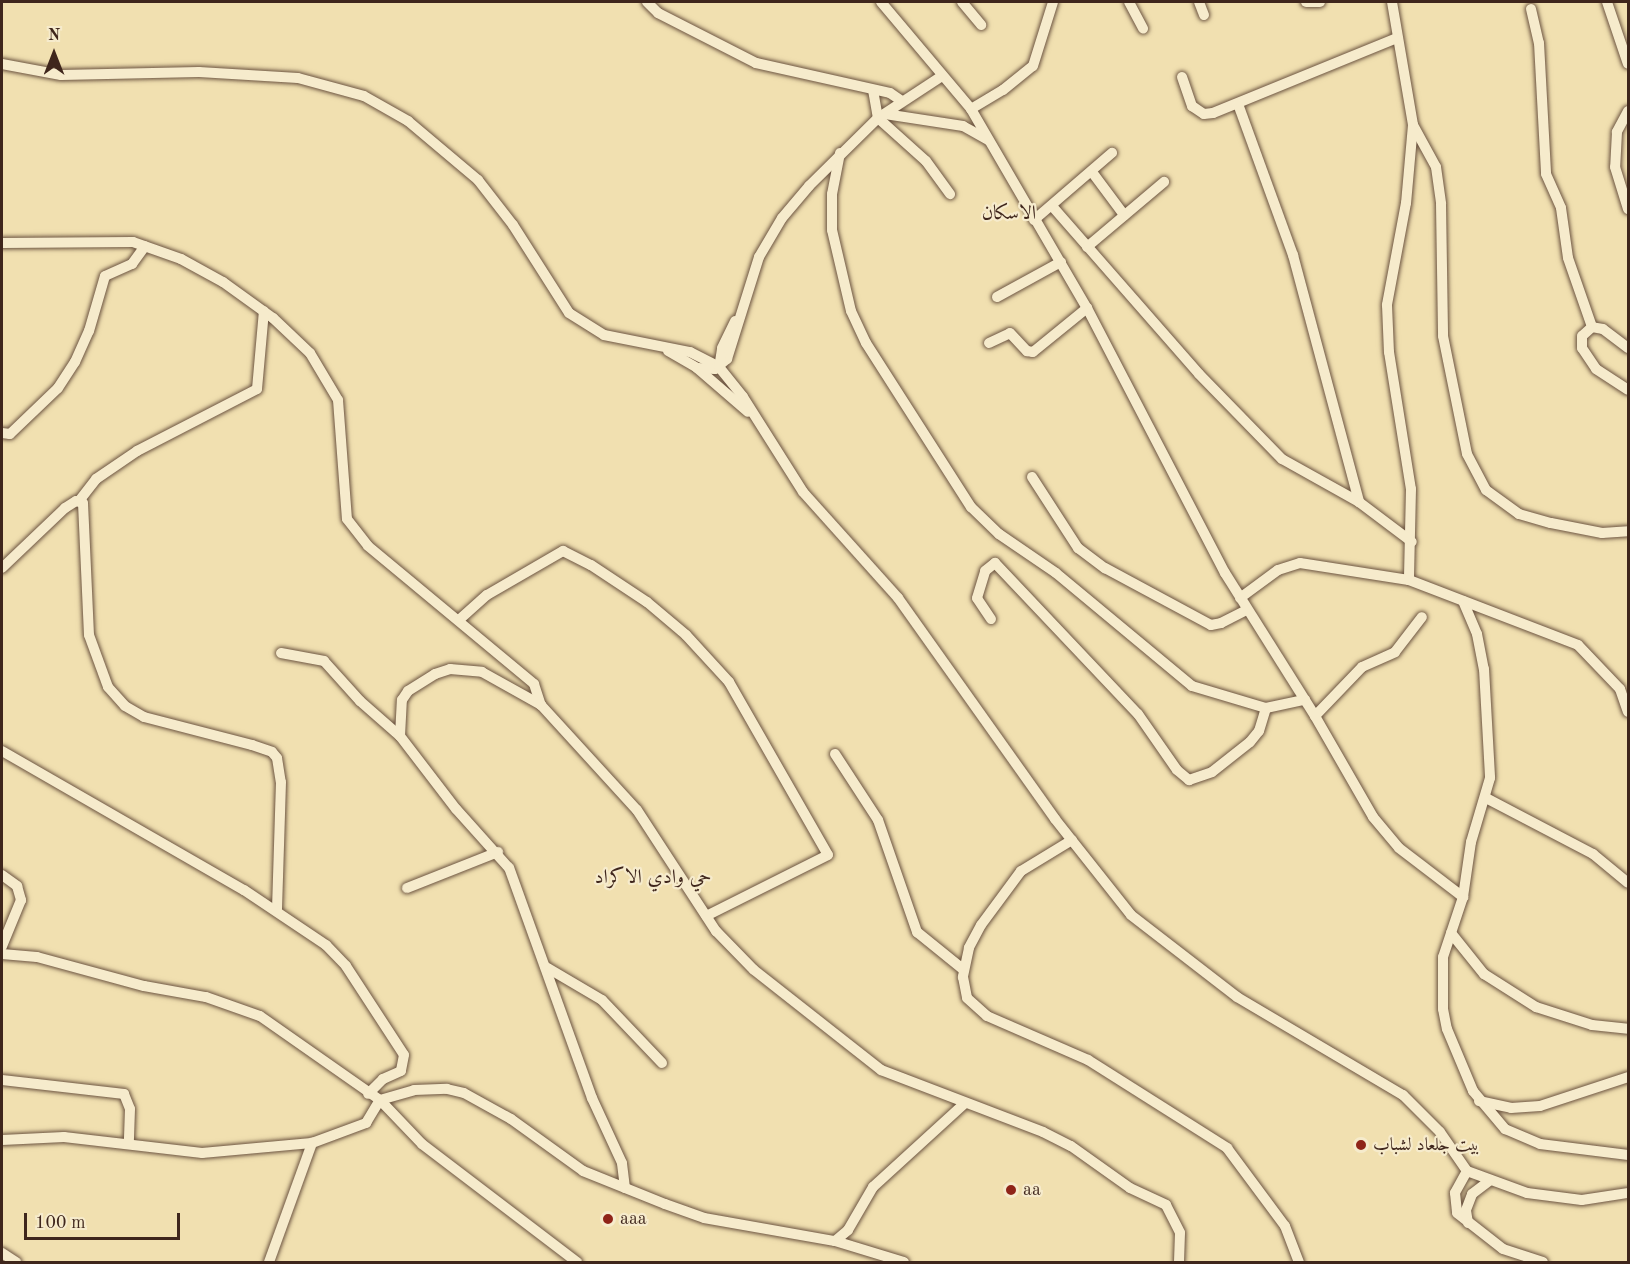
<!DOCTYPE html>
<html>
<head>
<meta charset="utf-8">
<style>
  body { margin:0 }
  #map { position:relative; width:1630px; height:1264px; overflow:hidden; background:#f1e0b0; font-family:"Old Standard TT",Amiri,serif }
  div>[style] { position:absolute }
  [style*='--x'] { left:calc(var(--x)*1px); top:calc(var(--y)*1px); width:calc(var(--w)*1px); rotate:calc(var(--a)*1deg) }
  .roads { filter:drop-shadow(0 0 2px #6c5441) drop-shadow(0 0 2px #6c5441) }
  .street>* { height:10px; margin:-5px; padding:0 5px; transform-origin:5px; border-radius:5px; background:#f6ebcc }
  .dots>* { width:16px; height:16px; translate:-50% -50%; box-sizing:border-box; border:3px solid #f6ebcc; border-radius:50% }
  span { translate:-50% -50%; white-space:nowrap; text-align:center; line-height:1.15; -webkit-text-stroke:4.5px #f6ebcc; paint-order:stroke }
  .poi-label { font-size:18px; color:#3f261c }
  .left { translate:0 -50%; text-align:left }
  .neighbourhood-label { font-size:20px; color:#3f261c }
  .frame { position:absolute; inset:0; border:3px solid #3f261c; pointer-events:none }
  .north { position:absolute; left:24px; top:24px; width:60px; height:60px; -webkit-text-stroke:4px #f6ebcc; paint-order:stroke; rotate:0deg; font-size:16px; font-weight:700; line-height:24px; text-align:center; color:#3f261c }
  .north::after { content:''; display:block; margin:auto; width:21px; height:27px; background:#3f261c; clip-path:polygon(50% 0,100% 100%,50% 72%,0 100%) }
  .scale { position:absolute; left:24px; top:1213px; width:156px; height:27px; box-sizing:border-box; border:3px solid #3f261c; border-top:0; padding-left:8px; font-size:18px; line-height:21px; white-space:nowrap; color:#3f261c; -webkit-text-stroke:4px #f6ebcc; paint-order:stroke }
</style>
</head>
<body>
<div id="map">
  <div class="roads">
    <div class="street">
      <i style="--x:647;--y:2;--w:16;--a:45"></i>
      <i style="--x:658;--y:13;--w:110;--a:27"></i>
      <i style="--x:756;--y:63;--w:137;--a:12.6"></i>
      <i style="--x:890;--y:93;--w:14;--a:34"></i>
      <i style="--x:881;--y:2;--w:140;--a:49.9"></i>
      <i style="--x:971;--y:109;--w:230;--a:59.8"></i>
      <i style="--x:1087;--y:308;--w:299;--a:62.5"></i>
      <i style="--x:1225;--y:573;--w:169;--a:57.8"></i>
      <i style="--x:1315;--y:716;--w:116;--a:60.1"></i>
      <i style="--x:1373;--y:817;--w:40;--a:50"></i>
      <i style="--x:1399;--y:848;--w:81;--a:37.4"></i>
      <i style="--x:962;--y:2;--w:30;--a:50"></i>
      <i style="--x:1129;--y:2;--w:30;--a:62"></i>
      <i style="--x:1199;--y:2;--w:14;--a:69"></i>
      <i style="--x:1306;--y:2;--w:14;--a:0"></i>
      <i style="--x:1392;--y:2;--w:125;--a:80.3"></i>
      <i style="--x:1413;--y:125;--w:78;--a:95.1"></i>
      <i style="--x:1406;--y:203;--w:104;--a:100.6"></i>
      <i style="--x:1387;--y:305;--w:47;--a:87.6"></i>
      <i style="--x:1389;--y:352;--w:139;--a:80.9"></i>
      <i style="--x:1411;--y:489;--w:91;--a:91.3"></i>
      <i style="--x:1607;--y:2;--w:65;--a:71.3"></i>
      <i style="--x:1531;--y:9;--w:35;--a:77"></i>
      <i style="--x:1539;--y:43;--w:131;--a:86.9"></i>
      <i style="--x:1546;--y:174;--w:37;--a:66"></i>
      <i style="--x:1561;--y:208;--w:50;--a:82"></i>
      <i style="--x:1568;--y:258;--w:73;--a:70.8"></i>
      <i style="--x:2;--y:64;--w:60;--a:10.6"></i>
      <i style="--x:61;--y:75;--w:138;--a:-1.2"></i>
      <i style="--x:199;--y:72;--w:99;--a:3.5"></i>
      <i style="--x:298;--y:78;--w:68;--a:15.3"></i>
      <i style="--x:364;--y:96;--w:51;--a:29.6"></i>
      <i style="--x:408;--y:121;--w:92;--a:40.1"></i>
      <i style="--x:478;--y:180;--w:57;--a:52.1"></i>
      <i style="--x:513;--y:225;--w:104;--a:57.5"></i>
      <i style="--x:569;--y:313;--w:41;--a:32.2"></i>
      <i style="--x:604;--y:335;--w:88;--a:11.2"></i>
      <i style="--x:690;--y:352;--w:33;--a:27"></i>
      <i style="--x:719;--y:367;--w:38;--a:51"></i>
      <i style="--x:743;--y:397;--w:112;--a:57.7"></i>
      <i style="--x:803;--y:492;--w:142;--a:48.1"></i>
      <i style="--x:898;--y:598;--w:271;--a:54.6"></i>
      <i style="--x:1055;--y:819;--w:122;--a:51.6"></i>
      <i style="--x:1131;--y:915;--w:134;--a:37.7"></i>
      <i style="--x:1237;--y:997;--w:193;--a:30.6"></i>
      <i style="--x:1403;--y:1095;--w:52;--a:45"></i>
      <i style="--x:1440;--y:1132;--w:47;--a:55.3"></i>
      <i style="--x:1467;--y:1171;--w:64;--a:20.1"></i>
      <i style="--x:1527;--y:1193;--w:55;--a:7.3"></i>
      <i style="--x:1582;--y:1200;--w:47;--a:-8.7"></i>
      <i style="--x:1182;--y:77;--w:31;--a:71"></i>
      <i style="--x:1192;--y:106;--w:14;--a:34"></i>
      <i style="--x:1204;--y:114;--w:9;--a:-6"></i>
      <i style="--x:1213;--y:113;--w:199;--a:-22.2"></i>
      <i style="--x:873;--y:90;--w:28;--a:80"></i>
      <i style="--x:878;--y:118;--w:64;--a:41.9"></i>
      <i style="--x:926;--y:161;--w:41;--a:54"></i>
      <i style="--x:1238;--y:104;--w:161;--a:70"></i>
      <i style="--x:1293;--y:255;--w:256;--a:75"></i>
      <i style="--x:971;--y:109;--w:37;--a:-31"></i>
      <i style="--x:1003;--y:90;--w:38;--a:-39"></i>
      <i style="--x:1033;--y:66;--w:67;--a:-72.6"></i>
      <i style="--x:1628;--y:111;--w:24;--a:118"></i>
      <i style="--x:1617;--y:132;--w:35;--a:93"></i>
      <i style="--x:1615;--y:167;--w:44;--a:72.8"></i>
      <i style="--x:885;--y:114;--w:79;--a:8.7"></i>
      <i style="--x:963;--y:126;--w:29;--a:29"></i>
      <i style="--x:1413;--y:125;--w:48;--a:61.3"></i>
      <i style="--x:1436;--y:167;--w:37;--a:82"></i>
      <i style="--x:1441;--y:204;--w:132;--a:89.1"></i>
      <i style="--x:1443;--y:336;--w:120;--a:78.5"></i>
      <i style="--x:1467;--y:454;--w:41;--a:62.2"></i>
      <i style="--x:1486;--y:490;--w:41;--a:36"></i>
      <i style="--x:1519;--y:514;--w:33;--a:16"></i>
      <i style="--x:1551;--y:523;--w:52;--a:11.1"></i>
      <i style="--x:1602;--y:533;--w:26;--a:-4"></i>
      <i style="--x:840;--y:153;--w:42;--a:101"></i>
      <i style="--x:832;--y:194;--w:36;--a:90"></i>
      <i style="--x:832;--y:230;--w:83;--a:76.8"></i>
      <i style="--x:851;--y:311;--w:35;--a:65"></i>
      <i style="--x:866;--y:343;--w:195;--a:57.4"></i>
      <i style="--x:971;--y:507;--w:39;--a:44"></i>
      <i style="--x:999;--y:534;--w:69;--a:34.4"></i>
      <i style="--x:1056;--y:573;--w:177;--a:39.7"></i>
      <i style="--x:1192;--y:686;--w:77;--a:16.6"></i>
      <i style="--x:1266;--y:708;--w:40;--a:-12"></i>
      <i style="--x:1092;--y:172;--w:54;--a:53.3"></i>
      <i style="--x:1052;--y:206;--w:223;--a:48.8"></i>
      <i style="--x:1199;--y:374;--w:119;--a:45.7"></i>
      <i style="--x:1282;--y:459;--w:88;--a:29.2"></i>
      <i style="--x:1359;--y:502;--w:66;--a:37"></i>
      <i style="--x:1034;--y:220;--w:103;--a:-40.7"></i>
      <i style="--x:2;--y:243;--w:131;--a:-0.4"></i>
      <i style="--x:133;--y:242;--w:51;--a:19.5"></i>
      <i style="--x:181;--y:259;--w:48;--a:28.7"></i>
      <i style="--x:223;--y:282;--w:62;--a:35.8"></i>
      <i style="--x:273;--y:318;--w:51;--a:43.4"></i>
      <i style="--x:310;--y:353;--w:55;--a:59.2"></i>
      <i style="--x:338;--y:400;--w:119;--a:85.7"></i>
      <i style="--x:347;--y:519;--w:34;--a:52"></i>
      <i style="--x:368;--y:546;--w:216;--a:39.7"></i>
      <i style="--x:534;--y:684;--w:22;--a:72"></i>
      <i style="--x:1087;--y:247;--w:101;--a:-40.2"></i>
      <i style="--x:997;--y:297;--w:73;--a:-28.7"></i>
      <i style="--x:989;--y:343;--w:23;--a:-25"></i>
      <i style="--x:1010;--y:333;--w:25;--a:47"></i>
      <i style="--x:1027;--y:351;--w:6;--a:9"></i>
      <i style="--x:1033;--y:352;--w:70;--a:-39.2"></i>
      <i style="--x:1628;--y:348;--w:31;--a:-143"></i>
      <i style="--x:1603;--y:329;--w:11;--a:-170"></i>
      <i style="--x:1592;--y:327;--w:13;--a:138"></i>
      <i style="--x:1582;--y:336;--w:12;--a:90"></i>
      <i style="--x:1582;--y:348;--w:25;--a:56"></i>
      <i style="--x:1596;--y:369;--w:38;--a:33"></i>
      <i style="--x:668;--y:351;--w:34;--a:30"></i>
      <i style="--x:697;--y:368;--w:67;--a:40.8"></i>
      <i style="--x:697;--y:368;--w:18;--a:3"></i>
      <i style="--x:715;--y:369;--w:16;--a:-40"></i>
      <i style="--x:727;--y:359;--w:107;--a:-72.6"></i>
      <i style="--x:759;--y:257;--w:45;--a:-59.5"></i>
      <i style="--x:782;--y:218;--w:42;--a:-49.8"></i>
      <i style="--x:809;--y:186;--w:97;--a:-44.6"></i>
      <i style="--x:878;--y:118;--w:77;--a:-33.3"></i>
      <i style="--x:719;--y:368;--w:20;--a:-81"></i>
      <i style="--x:722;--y:348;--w:30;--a:-64"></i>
      <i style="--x:2;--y:433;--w:8;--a:7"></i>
      <i style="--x:10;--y:434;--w:66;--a:-43.8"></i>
      <i style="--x:58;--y:388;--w:31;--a:-57"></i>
      <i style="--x:75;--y:362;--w:34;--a:-66"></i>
      <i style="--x:89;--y:331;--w:57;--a:-73.8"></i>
      <i style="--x:105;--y:276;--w:30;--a:-24"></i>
      <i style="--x:132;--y:264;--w:22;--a:-54"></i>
      <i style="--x:1032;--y:477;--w:85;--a:57.1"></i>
      <i style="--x:1078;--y:548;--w:34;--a:37"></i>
      <i style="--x:1105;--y:568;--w:120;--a:28.3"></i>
      <i style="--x:1211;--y:625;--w:10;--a:-11"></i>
      <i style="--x:1221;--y:623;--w:29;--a:-27"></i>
      <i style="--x:79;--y:501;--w:28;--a:-52"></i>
      <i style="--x:96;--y:479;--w:50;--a:-34.3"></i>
      <i style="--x:137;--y:451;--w:135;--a:-27.3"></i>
      <i style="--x:257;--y:389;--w:78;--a:-84.9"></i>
      <i style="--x:2;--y:568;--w:87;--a:-43.6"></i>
      <i style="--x:65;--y:508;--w:13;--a:-32"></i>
      <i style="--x:76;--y:501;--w:7;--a:16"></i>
      <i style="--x:83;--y:503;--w:132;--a:87.4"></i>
      <i style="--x:89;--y:635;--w:55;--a:69.9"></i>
      <i style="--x:108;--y:687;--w:25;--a:48"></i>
      <i style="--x:125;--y:706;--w:22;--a:30"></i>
      <i style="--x:144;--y:717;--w:112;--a:14.5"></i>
      <i style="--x:252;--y:745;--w:21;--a:19"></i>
      <i style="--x:272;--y:752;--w:8;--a:50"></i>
      <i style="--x:277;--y:758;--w:24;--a:81"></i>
      <i style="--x:281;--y:782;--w:128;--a:91.8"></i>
      <i style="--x:1240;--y:598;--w:47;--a:-36.4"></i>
      <i style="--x:1278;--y:570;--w:23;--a:-18"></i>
      <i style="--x:1300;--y:563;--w:110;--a:8.9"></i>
      <i style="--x:1409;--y:580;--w:181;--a:21"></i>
      <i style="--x:1578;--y:645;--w:61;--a:46.3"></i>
      <i style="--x:1620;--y:689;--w:24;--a:71"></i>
      <i style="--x:1463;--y:601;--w:36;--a:67"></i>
      <i style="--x:1477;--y:634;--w:36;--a:79"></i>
      <i style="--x:1484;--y:669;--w:109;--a:86.8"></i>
      <i style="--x:1490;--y:778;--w:67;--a:106.5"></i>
      <i style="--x:1471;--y:842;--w:56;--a:98.3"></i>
      <i style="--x:1463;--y:897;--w:63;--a:108.4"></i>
      <i style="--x:1443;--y:957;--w:52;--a:90"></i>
      <i style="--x:1443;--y:1009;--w:20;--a:79"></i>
      <i style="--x:1447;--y:1029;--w:67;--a:67.2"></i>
      <i style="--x:1473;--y:1091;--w:50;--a:49.9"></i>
      <i style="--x:1505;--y:1129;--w:38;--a:23"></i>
      <i style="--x:1540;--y:1144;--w:89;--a:7.1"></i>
      <i style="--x:460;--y:619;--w:36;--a:-42"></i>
      <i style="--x:487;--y:595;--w:88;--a:-30.1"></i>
      <i style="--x:563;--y:551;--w:31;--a:27"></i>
      <i style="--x:591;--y:565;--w:67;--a:33.5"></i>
      <i style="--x:647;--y:602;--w:51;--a:40.2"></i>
      <i style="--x:686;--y:635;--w:64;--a:47.5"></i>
      <i style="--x:729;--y:682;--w:199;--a:60.2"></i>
      <i style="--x:828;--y:855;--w:136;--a:153.4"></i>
      <i style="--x:991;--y:619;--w:25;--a:-124"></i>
      <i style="--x:977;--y:598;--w:28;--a:-73"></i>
      <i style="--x:985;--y:571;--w:13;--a:-39"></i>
      <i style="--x:995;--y:563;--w:208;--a:46.6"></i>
      <i style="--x:1138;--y:714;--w:68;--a:55.1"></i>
      <i style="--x:1177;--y:770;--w:16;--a:40"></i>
      <i style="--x:1189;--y:780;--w:24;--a:-19"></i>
      <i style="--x:1212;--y:772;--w:48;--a:-38.3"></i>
      <i style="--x:1250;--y:742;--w:14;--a:-51"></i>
      <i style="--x:1259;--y:731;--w:24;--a:-73"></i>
      <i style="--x:281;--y:653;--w:44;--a:10.5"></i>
      <i style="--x:324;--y:661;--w:54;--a:48"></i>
      <i style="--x:360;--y:701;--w:53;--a:41.2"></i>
      <i style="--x:1315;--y:716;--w:68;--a:-46.2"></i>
      <i style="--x:1362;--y:667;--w:36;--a:-24"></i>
      <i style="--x:1395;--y:652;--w:44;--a:-52.4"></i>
      <i style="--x:2;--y:751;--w:279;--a:29.9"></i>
      <i style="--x:244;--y:890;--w:99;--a:33.9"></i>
      <i style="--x:326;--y:945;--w:29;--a:46"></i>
      <i style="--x:346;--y:966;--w:106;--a:56.9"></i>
      <i style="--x:404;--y:1055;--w:16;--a:101"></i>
      <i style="--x:401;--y:1071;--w:20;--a:156"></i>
      <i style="--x:383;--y:1079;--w:21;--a:135"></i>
      <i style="--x:835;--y:754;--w:79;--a:56.9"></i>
      <i style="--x:878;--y:820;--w:119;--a:70.8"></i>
      <i style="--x:917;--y:932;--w:60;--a:39"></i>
      <i style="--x:1486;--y:798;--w:121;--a:27.6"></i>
      <i style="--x:1593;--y:854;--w:45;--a:39.6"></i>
      <i style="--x:1072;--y:840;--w:60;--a:148.7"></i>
      <i style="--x:1021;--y:871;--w:67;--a:126.5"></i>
      <i style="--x:981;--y:925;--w:26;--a:118"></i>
      <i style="--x:969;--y:948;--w:30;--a:102"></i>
      <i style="--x:963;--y:977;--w:21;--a:79"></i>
      <i style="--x:967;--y:998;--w:27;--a:42"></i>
      <i style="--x:987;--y:1016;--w:110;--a:23.5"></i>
      <i style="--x:1088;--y:1060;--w:165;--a:32.3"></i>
      <i style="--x:1227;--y:1148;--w:97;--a:53.4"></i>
      <i style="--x:1285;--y:1226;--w:39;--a:69"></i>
      <i style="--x:2;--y:875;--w:19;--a:36"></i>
      <i style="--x:17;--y:886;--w:15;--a:74"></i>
      <i style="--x:21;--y:900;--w:50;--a:112.4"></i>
      <i style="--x:407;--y:888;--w:98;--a:-21.6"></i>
      <i style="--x:1451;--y:933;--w:53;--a:51.2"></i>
      <i style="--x:1484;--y:974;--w:62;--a:32.4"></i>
      <i style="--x:1536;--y:1007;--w:59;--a:17.8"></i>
      <i style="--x:1592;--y:1025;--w:36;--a:6"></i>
      <i style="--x:2;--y:954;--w:35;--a:5"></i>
      <i style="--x:37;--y:957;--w:111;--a:15.2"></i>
      <i style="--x:144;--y:986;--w:63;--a:10.1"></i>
      <i style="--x:206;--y:997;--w:57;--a:19.4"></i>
      <i style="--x:260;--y:1016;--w:146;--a:35"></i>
      <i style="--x:380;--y:1100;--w:61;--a:46.3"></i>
      <i style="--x:422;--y:1144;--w:195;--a:37.3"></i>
      <i style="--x:546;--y:967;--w:65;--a:30.5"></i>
      <i style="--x:602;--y:1000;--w:87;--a:46.4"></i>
      <i style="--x:2;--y:1080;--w:123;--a:6.5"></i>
      <i style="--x:124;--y:1094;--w:16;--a:68"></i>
      <i style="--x:130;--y:1109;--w:35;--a:92"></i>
      <i style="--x:1479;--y:1101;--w:33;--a:12"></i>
      <i style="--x:1511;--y:1108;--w:29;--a:-4"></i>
      <i style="--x:1540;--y:1106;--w:93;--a:-18.2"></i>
      <i style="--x:2;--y:1140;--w:62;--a:-2.8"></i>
      <i style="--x:64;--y:1137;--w:139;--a:6.6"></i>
      <i style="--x:202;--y:1153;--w:110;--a:-5.2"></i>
      <i style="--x:312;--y:1143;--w:58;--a:-20.3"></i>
      <i style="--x:366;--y:1123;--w:27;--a:-59"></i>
      <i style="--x:380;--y:1100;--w:35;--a:-16"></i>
      <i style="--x:414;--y:1090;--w:33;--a:-2"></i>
      <i style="--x:447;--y:1089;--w:17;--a:13"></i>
      <i style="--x:464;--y:1093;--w:54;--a:29"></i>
      <i style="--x:511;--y:1119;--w:89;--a:35.8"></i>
      <i style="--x:583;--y:1171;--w:88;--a:21.9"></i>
      <i style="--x:665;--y:1204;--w:41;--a:19.7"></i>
      <i style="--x:704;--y:1218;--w:133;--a:10"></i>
      <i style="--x:835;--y:1241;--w:72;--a:16.9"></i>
      <i style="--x:1467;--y:1171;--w:25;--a:119"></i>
      <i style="--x:1455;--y:1193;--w:20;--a:84"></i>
      <i style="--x:1457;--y:1213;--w:58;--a:38"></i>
      <i style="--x:1503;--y:1249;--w:42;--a:18"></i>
      <i style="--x:625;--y:1188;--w:25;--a:-97"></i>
      <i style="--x:622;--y:1163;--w:72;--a:-114.8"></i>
      <i style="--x:592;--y:1098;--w:245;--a:-109.8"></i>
      <i style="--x:509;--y:868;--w:79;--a:-131.9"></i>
      <i style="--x:456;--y:809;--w:92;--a:-127.5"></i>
      <i style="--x:400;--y:736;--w:36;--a:-87"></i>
      <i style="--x:402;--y:700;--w:11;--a:-56"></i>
      <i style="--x:408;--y:691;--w:32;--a:-32"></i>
      <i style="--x:435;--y:674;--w:16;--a:-18"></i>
      <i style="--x:450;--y:669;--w:32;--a:5"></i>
      <i style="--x:482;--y:672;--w:68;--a:29.2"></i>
      <i style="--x:541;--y:705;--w:142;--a:47.6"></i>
      <i style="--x:637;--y:810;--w:145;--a:56.9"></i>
      <i style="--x:716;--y:931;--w:54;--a:45.7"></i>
      <i style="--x:754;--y:970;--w:162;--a:38.2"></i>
      <i style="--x:881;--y:1070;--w:173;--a:20.9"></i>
      <i style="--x:1043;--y:1132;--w:31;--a:27"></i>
      <i style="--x:1071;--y:1146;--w:72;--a:35.4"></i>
      <i style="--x:1130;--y:1188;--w:40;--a:25"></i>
      <i style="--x:1166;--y:1205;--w:31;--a:63"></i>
      <i style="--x:1180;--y:1233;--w:29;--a:92"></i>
      <i style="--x:1468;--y:1223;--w:13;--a:-99"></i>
      <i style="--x:1466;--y:1210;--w:17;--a:-69"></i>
      <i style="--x:1472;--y:1194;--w:21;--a:-37"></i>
      <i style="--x:835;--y:1241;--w:17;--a:-40"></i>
      <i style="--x:848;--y:1230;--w:50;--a:-59.8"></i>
      <i style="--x:873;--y:1187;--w:125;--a:-42.4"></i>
      <i style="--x:2;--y:1253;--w:17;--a:33"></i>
      <i style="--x:269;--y:1262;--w:127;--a:-70.1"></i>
    </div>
  </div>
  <div class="dots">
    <i style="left:1361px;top:1145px;background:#8f2418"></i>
    <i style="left:1011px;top:1190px;background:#8f2418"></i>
    <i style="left:608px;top:1219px;background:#8f2418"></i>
  </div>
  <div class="poi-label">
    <span class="left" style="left:1373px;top:1145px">بيت جلعاد لشباب</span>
    <span class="left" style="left:1023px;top:1190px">aa</span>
    <span class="left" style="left:620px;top:1219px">aaa</span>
  </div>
  <div class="neighbourhood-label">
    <span style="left:1009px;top:214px">الاسكان</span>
    <span style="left:653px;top:878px">حي وادي الاكراد</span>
  </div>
  <div class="frame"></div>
  <div class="north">N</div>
  <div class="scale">100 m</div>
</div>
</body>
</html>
